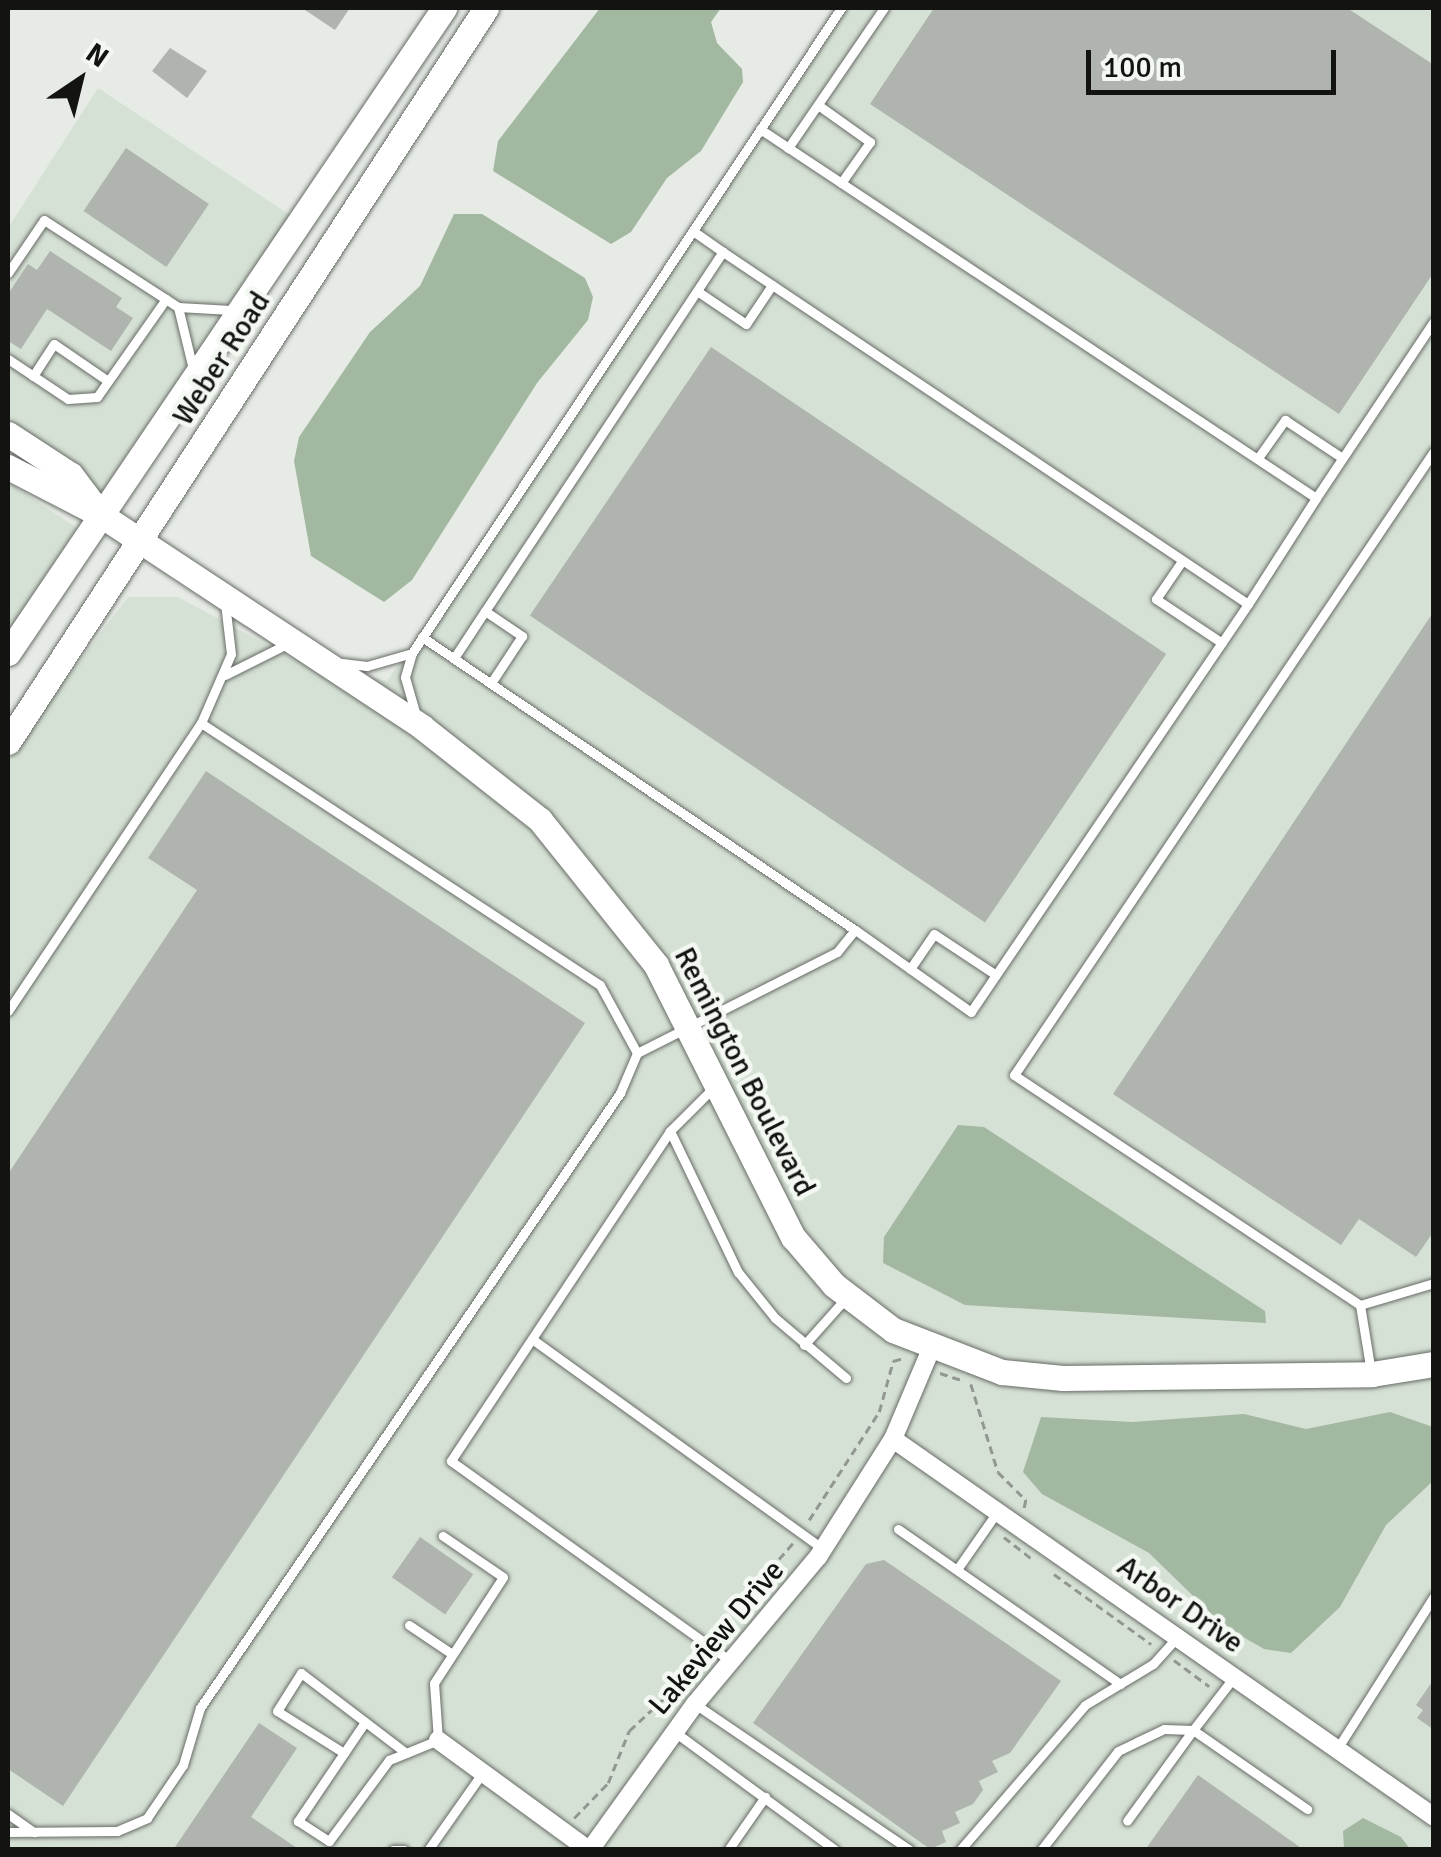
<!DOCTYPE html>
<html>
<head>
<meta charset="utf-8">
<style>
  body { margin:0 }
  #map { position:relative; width:1441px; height:1857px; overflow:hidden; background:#e6ebe5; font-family:Signika,sans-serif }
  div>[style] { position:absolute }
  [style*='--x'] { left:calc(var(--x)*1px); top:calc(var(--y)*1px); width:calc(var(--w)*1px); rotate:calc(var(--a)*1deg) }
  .built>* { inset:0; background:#d6e1d5 }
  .water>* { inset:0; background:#a3b8a1 }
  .building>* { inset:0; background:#afb4ae; transform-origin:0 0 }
  .path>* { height:2.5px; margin-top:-1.25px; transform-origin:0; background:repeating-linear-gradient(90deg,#939792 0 8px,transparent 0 13px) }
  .roads { filter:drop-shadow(0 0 2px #676c66) drop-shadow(0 0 2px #676c66) }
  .lane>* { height:9px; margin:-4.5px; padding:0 4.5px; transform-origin:4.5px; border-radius:4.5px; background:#fff }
  .street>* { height:18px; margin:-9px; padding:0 9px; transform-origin:9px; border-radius:9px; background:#fff }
  .secondary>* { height:25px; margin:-12.5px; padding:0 12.5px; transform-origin:12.5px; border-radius:12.5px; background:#fff }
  span { translate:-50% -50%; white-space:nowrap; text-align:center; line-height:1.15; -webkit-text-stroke:9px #f3f9f2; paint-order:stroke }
  .street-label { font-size:30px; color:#131412 }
  .frame { position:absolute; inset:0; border:10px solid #131412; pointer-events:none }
  .north { position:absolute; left:30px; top:30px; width:100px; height:100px; -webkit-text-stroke:8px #f3f9f2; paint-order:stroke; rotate:35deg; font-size:28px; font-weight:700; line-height:40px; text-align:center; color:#131412 }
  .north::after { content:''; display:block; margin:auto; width:35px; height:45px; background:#131412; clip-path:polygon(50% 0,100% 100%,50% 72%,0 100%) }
  .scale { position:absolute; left:1086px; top:50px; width:250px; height:45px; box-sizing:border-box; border:5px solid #131412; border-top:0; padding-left:12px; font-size:30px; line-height:35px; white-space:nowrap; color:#131412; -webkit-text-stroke:8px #f3f9f2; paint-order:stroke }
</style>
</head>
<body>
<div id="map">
  <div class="built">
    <i style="clip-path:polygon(838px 8px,1433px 8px,1433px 1849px,8px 1850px,8px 756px,128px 597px,178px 597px,299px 662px,387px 681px)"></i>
    <i style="clip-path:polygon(98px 88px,293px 217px,104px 503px,8px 428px,8px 228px)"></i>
    <i style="clip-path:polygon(8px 482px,77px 528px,8px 632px)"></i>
  </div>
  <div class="water">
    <i style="clip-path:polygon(600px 8px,721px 8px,711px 22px,717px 43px,742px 69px,743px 82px,701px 151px,667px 178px,631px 232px,611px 244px,493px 171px,498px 141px)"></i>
    <i style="clip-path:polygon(454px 214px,482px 214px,585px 278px,593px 297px,588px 320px,537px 383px,412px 580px,384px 602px,311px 556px,294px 461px,299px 437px,370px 332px,420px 286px)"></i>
    <i style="clip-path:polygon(958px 1125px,984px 1127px,1265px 1311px,1266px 1323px,965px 1305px,883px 1263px,884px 1237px)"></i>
    <i style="clip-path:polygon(1390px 1412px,1433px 1427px,1433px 1481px,1386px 1525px,1340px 1607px,1291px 1653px,1264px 1649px,1224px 1626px,1149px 1553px,1042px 1494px,1023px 1472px,1041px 1417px,1132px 1422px,1244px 1414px,1306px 1429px)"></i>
    <i style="clip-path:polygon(1363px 1818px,1401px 1837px,1410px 1849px,1344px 1849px,1343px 1831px)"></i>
  </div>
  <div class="building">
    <i style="clip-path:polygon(302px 8px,350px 8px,335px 30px)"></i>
    <i style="clip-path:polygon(934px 8px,1347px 8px,1434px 65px,1434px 272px,1339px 414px,870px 104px)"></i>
    <i style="clip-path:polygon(170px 48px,207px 71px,187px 98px,152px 71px)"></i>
    <i style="left:126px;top:148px;width:100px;height:76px;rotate:34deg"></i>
    <i style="clip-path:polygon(50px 251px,122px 298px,116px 307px,133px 318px,111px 351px,47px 309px,21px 349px,8px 341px,8px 294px,28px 264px,37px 270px)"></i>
    <i style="left:711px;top:347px;width:549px;height:324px;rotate:34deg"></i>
    <i style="clip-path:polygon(1434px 611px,1434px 1231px,1416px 1257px,1359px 1219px,1341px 1245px,1113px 1094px)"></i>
    <i style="clip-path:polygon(206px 771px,585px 1023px,63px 1806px,8px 1769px,8px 1174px,197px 890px,148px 858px)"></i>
    <i style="left:420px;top:1537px;width:65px;height:49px;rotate:35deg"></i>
    <i style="clip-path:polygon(884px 1560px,1061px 1681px,1010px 1753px,992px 1761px,998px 1772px,979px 1781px,983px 1790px,973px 1804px,955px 1812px,960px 1823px,942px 1831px,946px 1842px,930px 1849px,753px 1723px,866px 1564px)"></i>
    <i style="clip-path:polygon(1434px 1679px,1434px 1730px,1417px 1718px,1423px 1710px,1416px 1705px)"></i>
    <i style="clip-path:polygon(259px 1723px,297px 1748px,251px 1817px,300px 1850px,173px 1850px)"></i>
    <i style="clip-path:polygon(1198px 1775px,1304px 1850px,1145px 1850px)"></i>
  </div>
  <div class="path">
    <i style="--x:940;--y:1373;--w:25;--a:18"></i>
    <i style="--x:971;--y:1384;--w:92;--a:72.9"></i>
    <i style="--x:998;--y:1472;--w:40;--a:45"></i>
    <i style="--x:1026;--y:1500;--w:10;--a:101"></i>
    <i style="--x:809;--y:1520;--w:129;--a:-57.1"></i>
    <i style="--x:879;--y:1412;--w:53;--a:-74.6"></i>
    <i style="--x:893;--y:1361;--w:11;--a:-15"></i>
    <i style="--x:1004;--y:1537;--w:34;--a:38"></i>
    <i style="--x:1054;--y:1574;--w:120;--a:35.8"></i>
    <i style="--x:722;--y:1639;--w:34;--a:-66"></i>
    <i style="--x:736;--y:1608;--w:86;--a:-48.8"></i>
    <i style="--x:1174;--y:1660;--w:44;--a:36.6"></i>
    <i style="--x:574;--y:1818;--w:49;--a:-45.8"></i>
    <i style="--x:608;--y:1783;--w:56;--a:-68"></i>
    <i style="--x:629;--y:1731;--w:103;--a:-43"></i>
  </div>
  <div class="roads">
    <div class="lane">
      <i style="--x:818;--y:105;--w:64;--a:35.4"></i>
      <i style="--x:870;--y:142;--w:50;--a:125.3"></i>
      <i style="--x:760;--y:129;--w:667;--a:33.57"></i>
      <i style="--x:1316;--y:498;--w:213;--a:-56.3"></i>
      <i style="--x:788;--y:148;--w:170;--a:-55.6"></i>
      <i style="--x:723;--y:252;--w:632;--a:33.84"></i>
      <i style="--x:1248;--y:604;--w:493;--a:124.2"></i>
      <i style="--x:971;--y:1012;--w:142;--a:-144.7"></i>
      <i style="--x:8;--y:273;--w:64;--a:-55.8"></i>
      <i style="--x:44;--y:220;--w:160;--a:33"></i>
      <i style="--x:697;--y:291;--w:59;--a:34"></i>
      <i style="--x:746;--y:324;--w:47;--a:-56.3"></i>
      <i style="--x:8;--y:359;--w:72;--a:33.7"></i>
      <i style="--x:68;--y:399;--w:29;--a:-4"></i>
      <i style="--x:97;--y:397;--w:120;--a:-54.9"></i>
      <i style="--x:192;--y:365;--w:60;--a:-103.6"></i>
      <i style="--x:178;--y:307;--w:53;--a:3.2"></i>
      <i style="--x:33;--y:376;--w:38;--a:-57"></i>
      <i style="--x:54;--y:344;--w:65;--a:34.4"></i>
      <i style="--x:1434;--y:451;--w:752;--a:123.94"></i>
      <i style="--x:1014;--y:1075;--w:415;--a:33.6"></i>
      <i style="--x:1360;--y:1305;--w:77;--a:-16.6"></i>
      <i style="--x:1258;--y:458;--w:47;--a:-54.6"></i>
      <i style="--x:1285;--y:420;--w:67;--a:33.5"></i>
      <i style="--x:1182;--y:561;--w:46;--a:124.4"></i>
      <i style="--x:1156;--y:599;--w:79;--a:33.7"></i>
      <i style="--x:1248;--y:604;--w:126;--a:-57.3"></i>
      <i style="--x:485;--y:611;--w:431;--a:-56.5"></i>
      <i style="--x:723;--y:252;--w:37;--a:-145"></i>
      <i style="--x:454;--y:658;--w:56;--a:-56.6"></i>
      <i style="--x:485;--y:611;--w:45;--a:34"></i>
      <i style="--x:522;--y:636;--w:56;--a:123.4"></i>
      <i style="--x:342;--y:663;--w:25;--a:7"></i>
      <i style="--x:367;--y:666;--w:47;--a:-16.1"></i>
      <i style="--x:225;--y:675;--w:72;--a:-26.6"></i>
      <i style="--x:415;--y:712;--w:36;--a:-106"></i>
      <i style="--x:405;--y:677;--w:25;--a:-74"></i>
      <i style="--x:412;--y:653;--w:775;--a:-56.37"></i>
      <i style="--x:201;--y:723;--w:75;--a:-66.5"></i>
      <i style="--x:231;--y:654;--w:51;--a:-96.7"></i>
      <i style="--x:910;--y:969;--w:42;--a:-55.6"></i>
      <i style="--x:934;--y:934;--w:74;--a:33.5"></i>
      <i style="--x:8;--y:1011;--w:347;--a:-56.2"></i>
      <i style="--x:201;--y:723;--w:477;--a:33.3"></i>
      <i style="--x:600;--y:985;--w:77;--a:61.4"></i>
      <i style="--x:715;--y:1086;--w:64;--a:135"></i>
      <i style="--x:670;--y:1131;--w:396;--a:123.6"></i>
      <i style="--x:451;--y:1461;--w:343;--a:35.6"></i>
      <i style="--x:670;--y:1131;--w:157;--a:64.3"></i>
      <i style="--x:738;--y:1272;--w:59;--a:51.2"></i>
      <i style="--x:775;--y:1318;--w:93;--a:40.2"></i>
      <i style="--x:1360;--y:1305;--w:68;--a:80.7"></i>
      <i style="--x:532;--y:1339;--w:357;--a:35.8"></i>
      <i style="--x:804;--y:1345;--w:63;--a:-48.2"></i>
      <i style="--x:898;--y:1529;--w:271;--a:34.9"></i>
      <i style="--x:958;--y:1568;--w:68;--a:-55.1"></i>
      <i style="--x:409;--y:1625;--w:52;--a:34"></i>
      <i style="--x:1234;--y:1677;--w:67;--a:127.7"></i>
      <i style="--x:1193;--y:1730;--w:139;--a:34.7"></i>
      <i style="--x:695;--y:1704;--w:260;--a:34.2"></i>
      <i style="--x:365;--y:1722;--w:120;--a:124.1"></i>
      <i style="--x:298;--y:1821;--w:37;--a:33"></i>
      <i style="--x:329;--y:1841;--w:101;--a:-53.5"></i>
      <i style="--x:389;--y:1760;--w:53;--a:-22.2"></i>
      <i style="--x:438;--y:1740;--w:57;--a:-94"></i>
      <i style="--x:434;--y:1683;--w:126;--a:-56.9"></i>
      <i style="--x:503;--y:1577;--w:73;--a:-145.7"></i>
      <i style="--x:676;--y:1733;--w:197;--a:36.3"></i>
      <i style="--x:1337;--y:1749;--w:181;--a:-57.6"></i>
      <i style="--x:344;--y:1753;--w:79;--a:-147.9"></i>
      <i style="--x:277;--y:1711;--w:45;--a:-57.7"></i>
      <i style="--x:301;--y:1673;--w:132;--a:37.3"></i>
      <i style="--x:8;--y:1814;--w:32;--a:35"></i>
      <i style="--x:8;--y:1832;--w:109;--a:-0.5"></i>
      <i style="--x:117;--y:1831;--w:33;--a:-23"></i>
      <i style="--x:147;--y:1818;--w:64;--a:-55.8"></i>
      <i style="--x:183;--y:1765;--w:59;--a:-73.4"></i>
      <i style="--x:200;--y:1708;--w:745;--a:-55.67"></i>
      <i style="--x:620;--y:1093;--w:43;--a:-67"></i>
      <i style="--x:637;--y:1053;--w:224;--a:-26.8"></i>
      <i style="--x:837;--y:952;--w:28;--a:-51"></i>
      <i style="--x:855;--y:930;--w:523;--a:-145.91"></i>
      <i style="--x:393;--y:1850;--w:11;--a:0"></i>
      <i style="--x:428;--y:1850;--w:95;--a:-54.8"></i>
      <i style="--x:728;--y:1850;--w:65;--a:-55.1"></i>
      <i style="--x:960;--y:1850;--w:191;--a:-49.2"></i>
      <i style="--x:1085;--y:1705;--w:79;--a:-31.1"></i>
      <i style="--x:1153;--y:1664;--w:36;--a:-48"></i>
      <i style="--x:1041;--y:1850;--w:125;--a:-52.1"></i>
      <i style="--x:1118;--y:1751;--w:51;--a:-25.6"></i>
      <i style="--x:1164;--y:1729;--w:29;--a:2"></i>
      <i style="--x:1193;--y:1730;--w:112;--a:126"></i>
    </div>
    <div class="street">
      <i style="--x:893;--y:1439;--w:660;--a:34.94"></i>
      <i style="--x:438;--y:1740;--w:187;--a:36.1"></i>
      <i style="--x:590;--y:1850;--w:180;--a:-54.3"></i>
      <i style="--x:695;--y:1704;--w:192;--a:-50.1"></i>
      <i style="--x:818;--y:1557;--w:140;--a:-57.6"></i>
      <i style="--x:893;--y:1439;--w:98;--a:-67.1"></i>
    </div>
    <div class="secondary">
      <i style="--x:8;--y:434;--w:75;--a:33.1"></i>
      <i style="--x:71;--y:475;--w:45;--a:53.1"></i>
      <i style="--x:8;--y:467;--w:105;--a:27.3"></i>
      <i style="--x:101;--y:515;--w:385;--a:33.4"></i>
      <i style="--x:422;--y:727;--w:150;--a:38.2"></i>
      <i style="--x:540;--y:820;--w:186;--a:51.3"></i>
      <i style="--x:656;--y:965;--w:305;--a:63.3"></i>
      <i style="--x:793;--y:1237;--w:63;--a:49.5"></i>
      <i style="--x:834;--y:1285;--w:74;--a:37.3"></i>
      <i style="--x:893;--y:1330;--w:117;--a:21.1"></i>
      <i style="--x:1002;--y:1372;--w:61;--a:5.6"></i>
      <i style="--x:1063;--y:1378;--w:309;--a:-0.7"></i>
      <i style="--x:1372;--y:1374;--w:63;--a:-9.2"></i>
      <i style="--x:8;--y:653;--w:779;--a:-55.94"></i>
      <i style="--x:8;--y:742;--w:876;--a:-56.93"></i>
    </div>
  </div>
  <div class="street-label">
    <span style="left:222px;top:359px;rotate:-57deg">Weber Road</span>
    <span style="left:744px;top:1072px;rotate:63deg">Remington Boulevard</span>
    <span style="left:1180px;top:1605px;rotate:35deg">Arbor Drive</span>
    <span style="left:717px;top:1638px;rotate:-50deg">Lakeview Drive</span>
  </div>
  <div class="frame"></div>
  <div class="north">N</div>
  <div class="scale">100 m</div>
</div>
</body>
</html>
